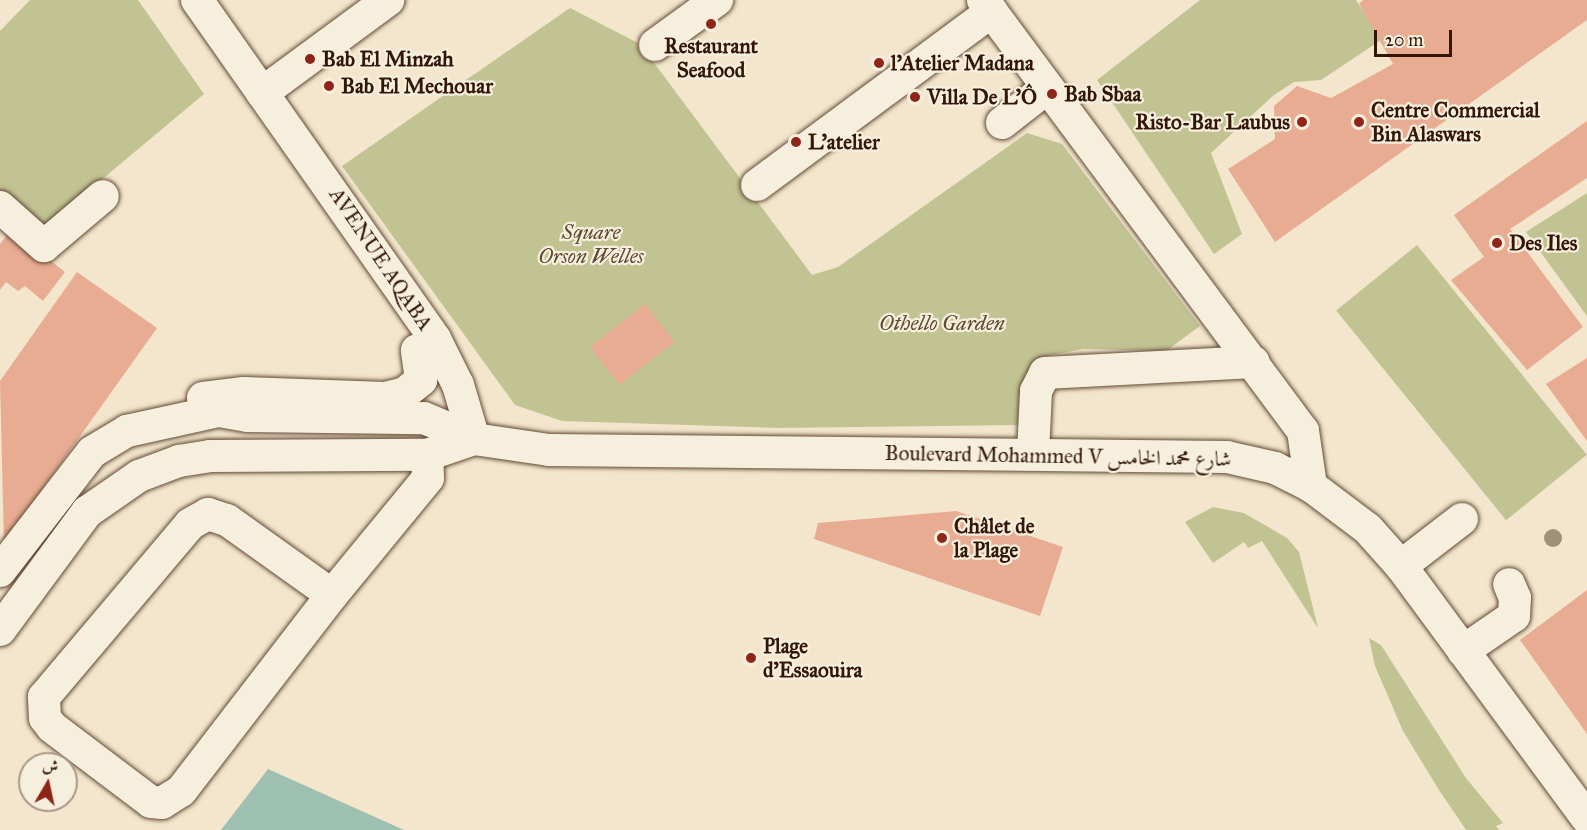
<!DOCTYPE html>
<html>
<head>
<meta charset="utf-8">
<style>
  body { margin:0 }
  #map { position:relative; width:1587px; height:830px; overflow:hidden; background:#f3e6cc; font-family:"IM FELL Great Primer",Amiri,serif }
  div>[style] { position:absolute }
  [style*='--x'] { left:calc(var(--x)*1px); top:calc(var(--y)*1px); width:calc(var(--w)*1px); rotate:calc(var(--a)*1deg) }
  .green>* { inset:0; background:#c2c393; transform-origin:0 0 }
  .water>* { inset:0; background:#9dc0b1 }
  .building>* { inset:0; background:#e8ac92; transform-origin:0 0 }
  .roads { filter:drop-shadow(0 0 2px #634a37) drop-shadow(0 0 2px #634a37) }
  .minor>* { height:32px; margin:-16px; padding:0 16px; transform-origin:16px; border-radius:16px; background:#f7efde }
  .trees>* { width:18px; height:18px; margin:-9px; border-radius:50%; background:#a19076 }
  .dots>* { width:16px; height:16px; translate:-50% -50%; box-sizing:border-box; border:3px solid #f7efde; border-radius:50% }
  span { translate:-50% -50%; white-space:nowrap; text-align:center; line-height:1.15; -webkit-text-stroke:4.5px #f7efde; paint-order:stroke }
  .poi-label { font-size:21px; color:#331605; font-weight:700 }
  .left { translate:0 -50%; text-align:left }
  .right { translate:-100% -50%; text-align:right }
  .park-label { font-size:21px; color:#5e4a30; font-style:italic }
  .street-label { font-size:21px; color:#331605 }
  .north { position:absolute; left:18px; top:752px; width:60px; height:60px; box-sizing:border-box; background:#f7efde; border:2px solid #a99887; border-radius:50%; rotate:9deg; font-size:16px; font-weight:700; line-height:24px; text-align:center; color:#331605 }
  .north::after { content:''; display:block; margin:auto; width:21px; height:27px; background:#8f2418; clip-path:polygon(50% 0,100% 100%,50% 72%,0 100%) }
  .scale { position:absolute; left:1374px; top:30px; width:78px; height:27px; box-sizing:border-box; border:3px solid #331605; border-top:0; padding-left:8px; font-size:18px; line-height:21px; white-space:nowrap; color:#331605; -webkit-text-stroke:4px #f7efde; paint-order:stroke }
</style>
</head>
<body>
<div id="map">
  <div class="green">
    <i style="clip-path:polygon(30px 0,138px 0,204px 94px,39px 232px,0 199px,0 31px)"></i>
    <i style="clip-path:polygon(1200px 0,1356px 0,1381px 40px,1321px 80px,1294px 82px,1274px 95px,1211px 153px,1242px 234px,1214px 254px,1097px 80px)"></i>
    <i style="clip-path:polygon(570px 8px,640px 44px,812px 275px,838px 267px,1027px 133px,1062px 144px,1200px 326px,1166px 351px,1083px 349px,1041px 357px,1026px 425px,778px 428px,562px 421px,515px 405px,342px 166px)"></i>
    <i style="clip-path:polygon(1587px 193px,1587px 316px,1526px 232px)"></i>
    <i style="left:1417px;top:245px;width:270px;height:104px;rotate:51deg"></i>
    <i style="clip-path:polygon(1213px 507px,1244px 513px,1287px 538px,1299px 552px,1318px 628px,1262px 541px,1248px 548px,1244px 542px,1213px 563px,1185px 522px)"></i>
    <i style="clip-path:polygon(1369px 638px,1381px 645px,1466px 778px,1503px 823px,1496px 826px,1499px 830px,1466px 830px,1439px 790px,1403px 731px,1375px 666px)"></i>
  </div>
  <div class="water">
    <i style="clip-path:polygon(268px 769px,404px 830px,221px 830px)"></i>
  </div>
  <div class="building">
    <i style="clip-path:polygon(1363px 0,1587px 0,1587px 20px,1275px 242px,1228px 169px,1275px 139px,1274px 106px,1297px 86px,1331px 98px,1393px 64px,1359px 4px)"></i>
    <i style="clip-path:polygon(1587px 121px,1587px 178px,1510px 229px,1583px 327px,1527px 370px,1451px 280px,1484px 257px,1454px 215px)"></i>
    <i style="clip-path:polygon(11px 230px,65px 272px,43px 301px,25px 286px,18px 291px,6px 282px,0 290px,0 244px)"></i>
    <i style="clip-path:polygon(77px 272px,157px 328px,4px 543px,0 381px)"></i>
    <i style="left:645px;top:304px;width:48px;height:70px;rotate:52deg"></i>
    <i style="clip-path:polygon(1587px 358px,1587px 441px,1546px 384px)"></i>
    <i style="clip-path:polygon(956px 511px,1063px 547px,1040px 616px,814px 539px,818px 523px)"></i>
    <i style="clip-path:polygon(1587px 590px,1587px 734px,1520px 640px)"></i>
  </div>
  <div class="roads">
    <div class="minor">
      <i style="--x:197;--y:0;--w:414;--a:54.9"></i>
      <i style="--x:435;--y:339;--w:51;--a:63.4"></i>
      <i style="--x:458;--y:385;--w:56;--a:73.5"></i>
      <i style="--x:983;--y:0;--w:537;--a:53.41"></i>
      <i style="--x:1303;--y:431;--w:56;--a:81.7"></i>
      <i style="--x:655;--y:45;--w:77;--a:-36"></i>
      <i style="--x:262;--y:93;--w:157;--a:-36.4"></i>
      <i style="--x:1002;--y:123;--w:57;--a:-37.9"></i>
      <i style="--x:757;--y:185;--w:292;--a:-36.5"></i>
      <i style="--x:0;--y:207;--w:59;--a:41.6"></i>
      <i style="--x:44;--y:246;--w:77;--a:-40.3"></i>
      <i style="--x:203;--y:398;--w:41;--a:-7"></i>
      <i style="--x:244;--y:393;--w:141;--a:2"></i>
      <i style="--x:385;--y:398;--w:21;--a:-14"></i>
      <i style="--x:405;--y:393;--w:21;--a:-39"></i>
      <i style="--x:421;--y:380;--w:30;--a:-98"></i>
      <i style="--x:1033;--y:453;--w:62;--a:-87.2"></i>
      <i style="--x:1036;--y:391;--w:20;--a:-63"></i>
      <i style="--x:1045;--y:373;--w:209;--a:-3"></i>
      <i style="--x:208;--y:514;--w:20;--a:18"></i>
      <i style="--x:227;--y:520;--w:129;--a:35.5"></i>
      <i style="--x:332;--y:595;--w:247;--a:127.6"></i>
      <i style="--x:181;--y:791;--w:22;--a:148"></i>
      <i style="--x:162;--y:803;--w:11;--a:-175"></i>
      <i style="--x:151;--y:802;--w:124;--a:-142.9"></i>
      <i style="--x:52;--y:727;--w:11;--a:-128"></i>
      <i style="--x:45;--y:718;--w:21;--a:-93"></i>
      <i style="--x:44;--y:697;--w:226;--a:-49.8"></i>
      <i style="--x:190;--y:524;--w:21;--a:-29"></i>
      <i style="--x:1401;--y:566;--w:77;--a:-37.6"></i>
      <i style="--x:0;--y:571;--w:150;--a:-52.3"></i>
      <i style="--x:92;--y:452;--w:41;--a:-31"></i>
      <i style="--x:127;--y:431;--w:94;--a:-12.3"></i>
      <i style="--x:219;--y:411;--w:29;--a:10"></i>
      <i style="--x:248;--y:416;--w:176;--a:0.7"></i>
      <i style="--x:424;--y:418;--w:54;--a:22.8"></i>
      <i style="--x:474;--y:439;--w:76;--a:8.3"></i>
      <i style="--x:549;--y:450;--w:678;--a:0.59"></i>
      <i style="--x:1227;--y:457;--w:49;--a:12.9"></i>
      <i style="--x:1275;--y:468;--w:40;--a:26.6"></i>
      <i style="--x:1311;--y:486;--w:71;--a:37"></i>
      <i style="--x:1368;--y:529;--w:50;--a:48.3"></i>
      <i style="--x:1401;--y:566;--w:313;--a:53.6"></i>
      <i style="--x:332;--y:595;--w:151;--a:-50.6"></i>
      <i style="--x:428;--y:478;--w:23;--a:-92"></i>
      <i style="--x:0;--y:630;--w:147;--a:-53.6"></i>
      <i style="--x:87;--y:512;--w:63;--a:-34.7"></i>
      <i style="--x:139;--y:476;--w:43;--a:-20.6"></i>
      <i style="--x:179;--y:461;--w:31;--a:-9"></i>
      <i style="--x:210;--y:456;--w:217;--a:-0.3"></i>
      <i style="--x:427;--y:455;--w:50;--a:-18.8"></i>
      <i style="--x:1463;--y:651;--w:62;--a:-34.5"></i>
      <i style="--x:1514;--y:616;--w:18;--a:-87"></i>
      <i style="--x:1515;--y:598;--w:15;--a:-113"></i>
    </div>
  </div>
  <div class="trees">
    <i style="left:1553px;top:538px"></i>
  </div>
  <div class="dots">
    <i style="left:711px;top:24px;background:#8f2418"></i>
    <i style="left:310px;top:59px;background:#8f2418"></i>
    <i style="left:879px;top:63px;background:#8f2418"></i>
    <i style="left:329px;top:86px;background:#8f2418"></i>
    <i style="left:1052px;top:94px;background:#8f2418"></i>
    <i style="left:915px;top:97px;background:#8f2418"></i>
    <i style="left:1302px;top:122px;background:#8f2418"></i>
    <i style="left:1359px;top:122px;background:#8f2418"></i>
    <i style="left:796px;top:142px;background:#8f2418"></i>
    <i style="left:1497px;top:243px;background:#8f2418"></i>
    <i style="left:942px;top:538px;background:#8f2418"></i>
    <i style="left:751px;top:658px;background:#8f2418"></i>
  </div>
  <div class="poi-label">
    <span style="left:711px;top:58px">Restaurant<br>Seafood</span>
    <span class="left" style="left:322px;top:59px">Bab El Minzah</span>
    <span class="left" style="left:891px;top:63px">l’Atelier Madana</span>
    <span class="left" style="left:341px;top:86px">Bab El Mechouar</span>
    <span class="left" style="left:1064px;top:94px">Bab Sbaa</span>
    <span class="left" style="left:927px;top:97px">Villa De L'Ô</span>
    <span class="left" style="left:1371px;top:122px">Centre Commercial<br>Bin Alaswars</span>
    <span class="right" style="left:1290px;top:122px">Risto-Bar Laubus</span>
    <span class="left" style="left:808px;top:142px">L'atelier</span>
    <span class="left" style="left:1509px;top:243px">Des Iles</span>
    <span class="left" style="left:954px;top:538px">Châlet de<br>la Plage</span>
    <span class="left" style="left:763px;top:658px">Plage<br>d'Essaouira</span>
  </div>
  <div class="park-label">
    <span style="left:591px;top:244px">Square<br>Orson Welles</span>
    <span style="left:942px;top:323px">Othello Garden</span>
  </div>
  <div class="street-label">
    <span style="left:381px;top:259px;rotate:56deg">AVENUE AQABA</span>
    <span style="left:1058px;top:456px;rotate:1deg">Boulevard Mohammed V شارع محمد الخامس</span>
  </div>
  <div class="north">ش</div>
  <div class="scale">20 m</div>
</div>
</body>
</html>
